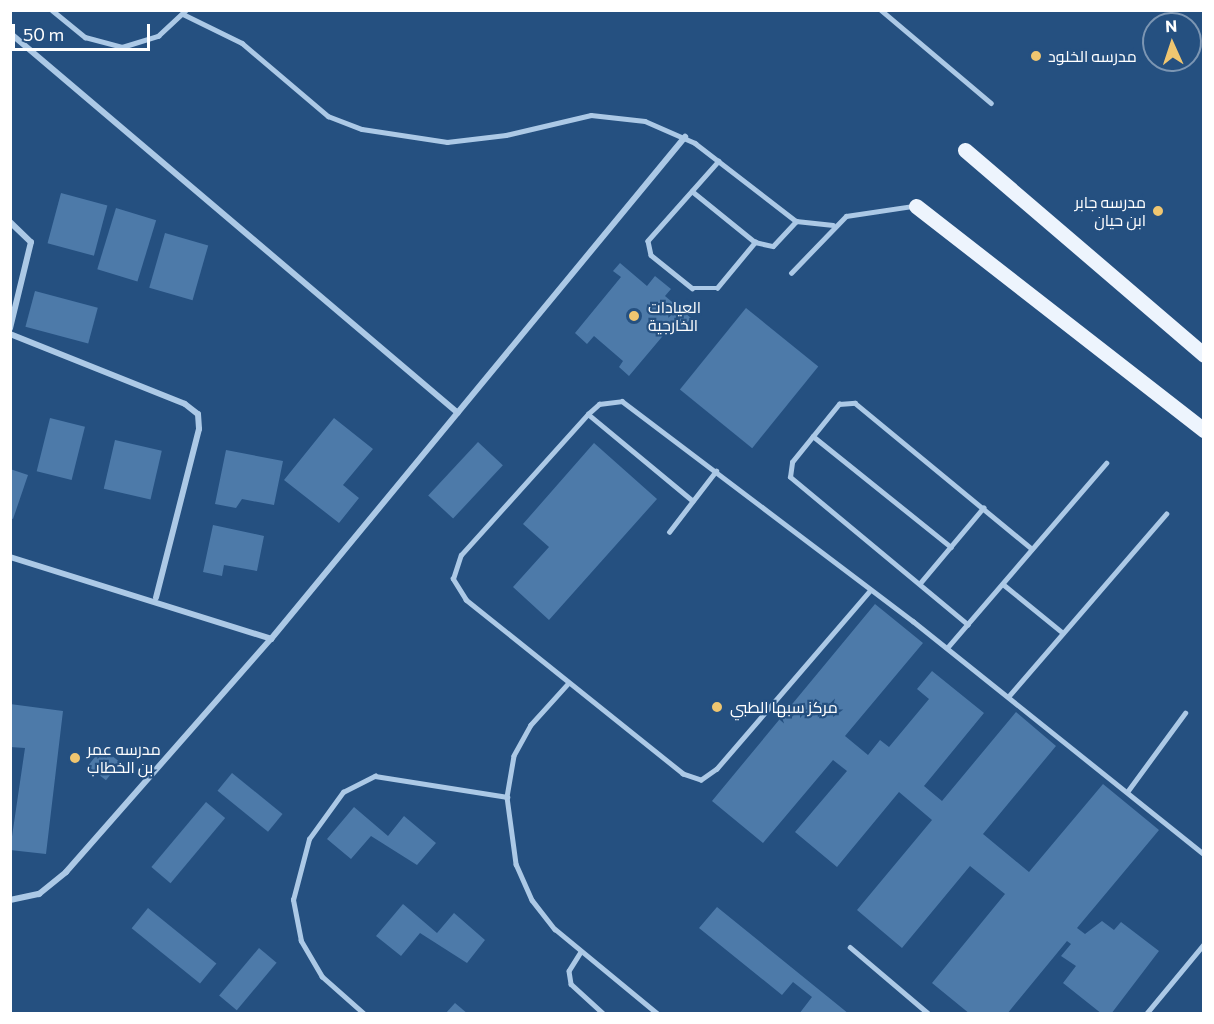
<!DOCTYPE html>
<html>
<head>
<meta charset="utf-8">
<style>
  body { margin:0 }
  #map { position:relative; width:1214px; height:1024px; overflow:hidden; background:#255080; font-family:Commissioner,Cairo,sans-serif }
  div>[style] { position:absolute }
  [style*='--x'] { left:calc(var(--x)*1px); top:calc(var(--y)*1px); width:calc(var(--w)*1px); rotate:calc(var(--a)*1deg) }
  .building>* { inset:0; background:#4d7aa9; transform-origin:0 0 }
  .lane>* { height:4.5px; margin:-2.25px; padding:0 2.25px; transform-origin:2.25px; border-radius:2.25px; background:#acc9e6 }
  .street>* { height:6px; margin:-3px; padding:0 3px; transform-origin:3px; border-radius:3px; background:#acc9e6 }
  .primary>* { height:15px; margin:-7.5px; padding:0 7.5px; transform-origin:7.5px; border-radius:7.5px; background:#edf4fd }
  .dots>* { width:16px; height:16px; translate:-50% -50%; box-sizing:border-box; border:3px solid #255080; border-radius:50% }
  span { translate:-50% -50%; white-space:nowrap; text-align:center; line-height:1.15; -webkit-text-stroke:4.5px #255080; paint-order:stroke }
  .poi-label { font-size:16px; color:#fff }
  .left { translate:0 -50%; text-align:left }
  .right { translate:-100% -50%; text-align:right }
  .frame { position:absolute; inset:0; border:12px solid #fff; pointer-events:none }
  .north { position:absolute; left:1142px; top:12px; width:60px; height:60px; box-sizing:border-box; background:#255080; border:2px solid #7c96b3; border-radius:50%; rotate:357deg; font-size:16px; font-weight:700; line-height:24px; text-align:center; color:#fff }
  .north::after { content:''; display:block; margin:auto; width:21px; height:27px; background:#f0c670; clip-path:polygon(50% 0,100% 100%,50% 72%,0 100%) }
  .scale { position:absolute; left:12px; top:24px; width:138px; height:27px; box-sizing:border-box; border:3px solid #fff; border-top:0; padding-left:8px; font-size:18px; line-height:21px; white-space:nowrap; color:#fff; -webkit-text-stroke:4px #255080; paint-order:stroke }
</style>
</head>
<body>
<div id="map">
  <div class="building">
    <i style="left:61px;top:193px;width:48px;height:52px;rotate:15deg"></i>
    <i style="left:116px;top:208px;width:42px;height:64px;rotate:17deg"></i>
    <i style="left:165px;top:233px;width:45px;height:57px;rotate:16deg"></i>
    <i style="clip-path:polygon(620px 263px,647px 286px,655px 276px,671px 289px,665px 296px,691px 318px,680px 332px,672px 325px,629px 376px,619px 367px,623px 361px,594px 336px,587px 344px,575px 333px,621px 277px,613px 271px)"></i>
    <i style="left:35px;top:291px;width:65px;height:37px;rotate:15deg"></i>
    <i style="left:746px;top:308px;width:93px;height:105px;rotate:39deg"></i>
    <i style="left:50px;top:418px;width:36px;height:55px;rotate:14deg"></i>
    <i style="clip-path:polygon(334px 418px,373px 449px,343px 485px,359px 498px,339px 523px,284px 480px)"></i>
    <i style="left:115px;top:440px;width:48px;height:50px;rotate:13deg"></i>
    <i style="left:478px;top:442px;width:34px;height:73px;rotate:43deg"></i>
    <i style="clip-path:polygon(594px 443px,657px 499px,549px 620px,513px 587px,549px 547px,523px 524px)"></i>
    <i style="clip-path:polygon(226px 450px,283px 461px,274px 505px,242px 499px,236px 508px,215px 504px)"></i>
    <i style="clip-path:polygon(10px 469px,28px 475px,13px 519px,10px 518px)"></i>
    <i style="clip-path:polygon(213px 525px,264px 536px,257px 571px,224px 565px,222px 576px,203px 572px)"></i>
    <i style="clip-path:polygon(875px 604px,923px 643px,845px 736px,868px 755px,880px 740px,889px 747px,929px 699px,917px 689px,932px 671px,984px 713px,924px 786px,942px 801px,1016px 712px,1056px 746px,983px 834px,1029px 872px,1103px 784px,1159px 830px,1077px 928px,1085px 934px,1102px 921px,1114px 930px,1121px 922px,1159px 951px,1111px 1014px,1102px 1014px,1063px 983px,1076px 966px,1061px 956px,1071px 944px,1067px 941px,1007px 1014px,970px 1014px,932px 983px,1005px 894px,970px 866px,902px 948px,857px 910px,932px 820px,899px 792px,837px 867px,795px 832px,847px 771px,833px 760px,763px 843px,712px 801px)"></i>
    <i style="clip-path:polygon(10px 704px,63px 711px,46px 854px,10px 850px,25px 748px,10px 747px)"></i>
    <i style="left:102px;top:748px;width:23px;height:23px;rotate:38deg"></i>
    <i style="left:232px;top:773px;width:65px;height:23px;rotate:39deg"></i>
    <i style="left:206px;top:802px;width:25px;height:85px;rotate:40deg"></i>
    <i style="clip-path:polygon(354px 807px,388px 836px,404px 816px,436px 843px,417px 865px,371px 836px,351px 859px,327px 839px)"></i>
    <i style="clip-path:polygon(403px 904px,437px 933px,454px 913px,485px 940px,467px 963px,420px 933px,401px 956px,376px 936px)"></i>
    <i style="clip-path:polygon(717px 907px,849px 1014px,799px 1014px,812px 997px,793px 982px,782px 995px,699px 928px)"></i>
    <i style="left:148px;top:908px;width:88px;height:26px;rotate:39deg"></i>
    <i style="left:259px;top:948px;width:23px;height:62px;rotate:40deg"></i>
    <i style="clip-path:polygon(455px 1003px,468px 1014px,445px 1014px)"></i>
  </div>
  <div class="lane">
    <i style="--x:52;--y:10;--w:43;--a:39.3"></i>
    <i style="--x:85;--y:37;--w:38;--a:15"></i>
    <i style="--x:122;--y:47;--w:38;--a:-17"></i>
    <i style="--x:158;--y:36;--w:38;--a:-43"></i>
    <i style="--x:881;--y:10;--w:144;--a:40.2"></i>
    <i style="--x:183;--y:14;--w:66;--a:26.2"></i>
    <i style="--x:242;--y:43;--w:113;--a:40.3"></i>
    <i style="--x:328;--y:116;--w:36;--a:21"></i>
    <i style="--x:362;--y:129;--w:86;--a:8.7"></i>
    <i style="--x:447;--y:142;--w:59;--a:-6.8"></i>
    <i style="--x:506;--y:135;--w:87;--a:-13.2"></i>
    <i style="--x:591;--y:115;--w:54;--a:6.3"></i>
    <i style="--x:645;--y:121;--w:55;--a:23.7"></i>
    <i style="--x:695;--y:143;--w:128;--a:37.7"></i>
    <i style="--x:796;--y:221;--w:37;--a:6"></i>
    <i style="--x:719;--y:161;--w:107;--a:131.6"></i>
    <i style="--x:648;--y:241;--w:14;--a:78"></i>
    <i style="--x:651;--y:255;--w:53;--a:38.8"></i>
    <i style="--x:692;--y:288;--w:25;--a:0"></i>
    <i style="--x:717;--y:288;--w:60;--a:-50.4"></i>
    <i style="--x:755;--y:242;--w:18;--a:13"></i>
    <i style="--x:773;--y:246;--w:34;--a:-47"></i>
    <i style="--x:692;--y:191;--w:81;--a:39"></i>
    <i style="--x:791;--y:273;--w:79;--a:-46"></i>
    <i style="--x:846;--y:216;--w:68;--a:-8.5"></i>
    <i style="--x:588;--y:414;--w:136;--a:39.6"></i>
    <i style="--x:813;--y:436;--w:177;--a:38.8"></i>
    <i style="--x:669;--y:532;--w:77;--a:-52.4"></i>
    <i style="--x:921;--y:582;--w:97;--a:-50"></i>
    <i style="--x:1003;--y:584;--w:77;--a:39.2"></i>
    <i style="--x:871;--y:590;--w:236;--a:130.7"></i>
    <i style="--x:717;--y:769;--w:19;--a:145"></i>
    <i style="--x:701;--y:780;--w:19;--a:-162"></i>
    <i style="--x:683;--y:774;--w:278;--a:-141.3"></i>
    <i style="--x:466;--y:600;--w:25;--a:-122"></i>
    <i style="--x:453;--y:579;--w:25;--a:-72"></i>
    <i style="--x:461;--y:555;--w:190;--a:-48"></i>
    <i style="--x:588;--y:414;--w:15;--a:-42"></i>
    <i style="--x:599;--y:404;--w:23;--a:-7"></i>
    <i style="--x:622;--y:401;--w:365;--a:37.1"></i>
    <i style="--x:913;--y:621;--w:373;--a:38.7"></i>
    <i style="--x:968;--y:625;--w:231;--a:-140.3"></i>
    <i style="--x:790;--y:477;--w:15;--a:-82"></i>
    <i style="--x:792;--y:462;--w:75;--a:-51"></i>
    <i style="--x:839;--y:404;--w:16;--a:-4"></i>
    <i style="--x:855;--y:403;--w:229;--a:39.5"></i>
    <i style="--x:947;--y:648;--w:244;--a:-49.3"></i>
    <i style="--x:569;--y:683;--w:57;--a:132.1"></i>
    <i style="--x:531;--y:725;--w:35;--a:119"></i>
    <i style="--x:514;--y:756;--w:42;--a:99.7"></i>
    <i style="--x:507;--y:797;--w:68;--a:82.3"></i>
    <i style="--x:516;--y:864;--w:39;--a:66"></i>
    <i style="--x:532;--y:900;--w:37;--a:52"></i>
    <i style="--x:555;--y:929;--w:134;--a:39.5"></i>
    <i style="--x:1008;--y:697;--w:242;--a:-49.2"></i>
    <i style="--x:1127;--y:792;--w:98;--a:-53.7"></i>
    <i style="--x:850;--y:947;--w:104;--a:40.3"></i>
    <i style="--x:581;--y:952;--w:22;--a:122"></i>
    <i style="--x:569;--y:971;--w:13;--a:81"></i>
    <i style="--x:571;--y:984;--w:45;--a:42.3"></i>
    <i style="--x:364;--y:1014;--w:56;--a:-138.6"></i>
    <i style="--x:322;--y:977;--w:42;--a:-120.3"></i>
    <i style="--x:301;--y:941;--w:42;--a:-101"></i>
    <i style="--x:293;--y:900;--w:63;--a:-75.3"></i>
    <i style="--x:309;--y:839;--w:58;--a:-54.1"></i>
    <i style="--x:343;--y:792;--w:36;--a:-27"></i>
    <i style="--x:375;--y:776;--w:134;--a:9"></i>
    <i style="--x:1146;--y:1014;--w:91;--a:-50.4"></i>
  </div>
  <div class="street">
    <i style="--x:10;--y:33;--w:587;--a:40.31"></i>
    <i style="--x:10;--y:222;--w:29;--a:44"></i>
    <i style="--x:31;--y:242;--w:89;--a:103.7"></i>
    <i style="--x:10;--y:334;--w:188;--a:21.8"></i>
    <i style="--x:185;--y:404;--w:16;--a:38"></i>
    <i style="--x:198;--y:414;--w:15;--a:86"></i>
    <i style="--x:199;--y:429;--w:174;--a:104.3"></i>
    <i style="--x:10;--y:557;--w:274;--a:17.4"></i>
    <i style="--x:10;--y:900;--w:30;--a:-12"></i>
    <i style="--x:39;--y:894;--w:35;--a:-39"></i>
    <i style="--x:66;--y:872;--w:310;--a:-48.7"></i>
    <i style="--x:271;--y:639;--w:651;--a:-50.49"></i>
  </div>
  <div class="primary">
    <i style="--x:965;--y:150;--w:315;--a:40.6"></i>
    <i style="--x:916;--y:206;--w:365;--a:37.9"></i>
  </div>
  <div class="dots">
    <i style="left:1036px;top:56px;background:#f0c670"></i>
    <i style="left:1158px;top:211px;background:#f0c670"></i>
    <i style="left:634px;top:316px;background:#f0c670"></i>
    <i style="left:717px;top:707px;background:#f0c670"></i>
    <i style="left:75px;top:758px;background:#f0c670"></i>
  </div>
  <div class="poi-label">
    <span class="left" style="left:1048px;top:56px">مدرسه الخلود</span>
    <span class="right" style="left:1146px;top:211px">مدرسه جابر<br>ابن حيان</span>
    <span class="left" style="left:648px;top:316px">العيادات<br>الخارجية</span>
    <span class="left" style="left:730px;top:707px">مركز سبها الطبي</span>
    <span class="left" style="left:87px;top:758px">مدرسه عمر<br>بن الخطاب</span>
  </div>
  <div class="frame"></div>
  <div class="north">N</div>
  <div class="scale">50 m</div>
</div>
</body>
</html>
